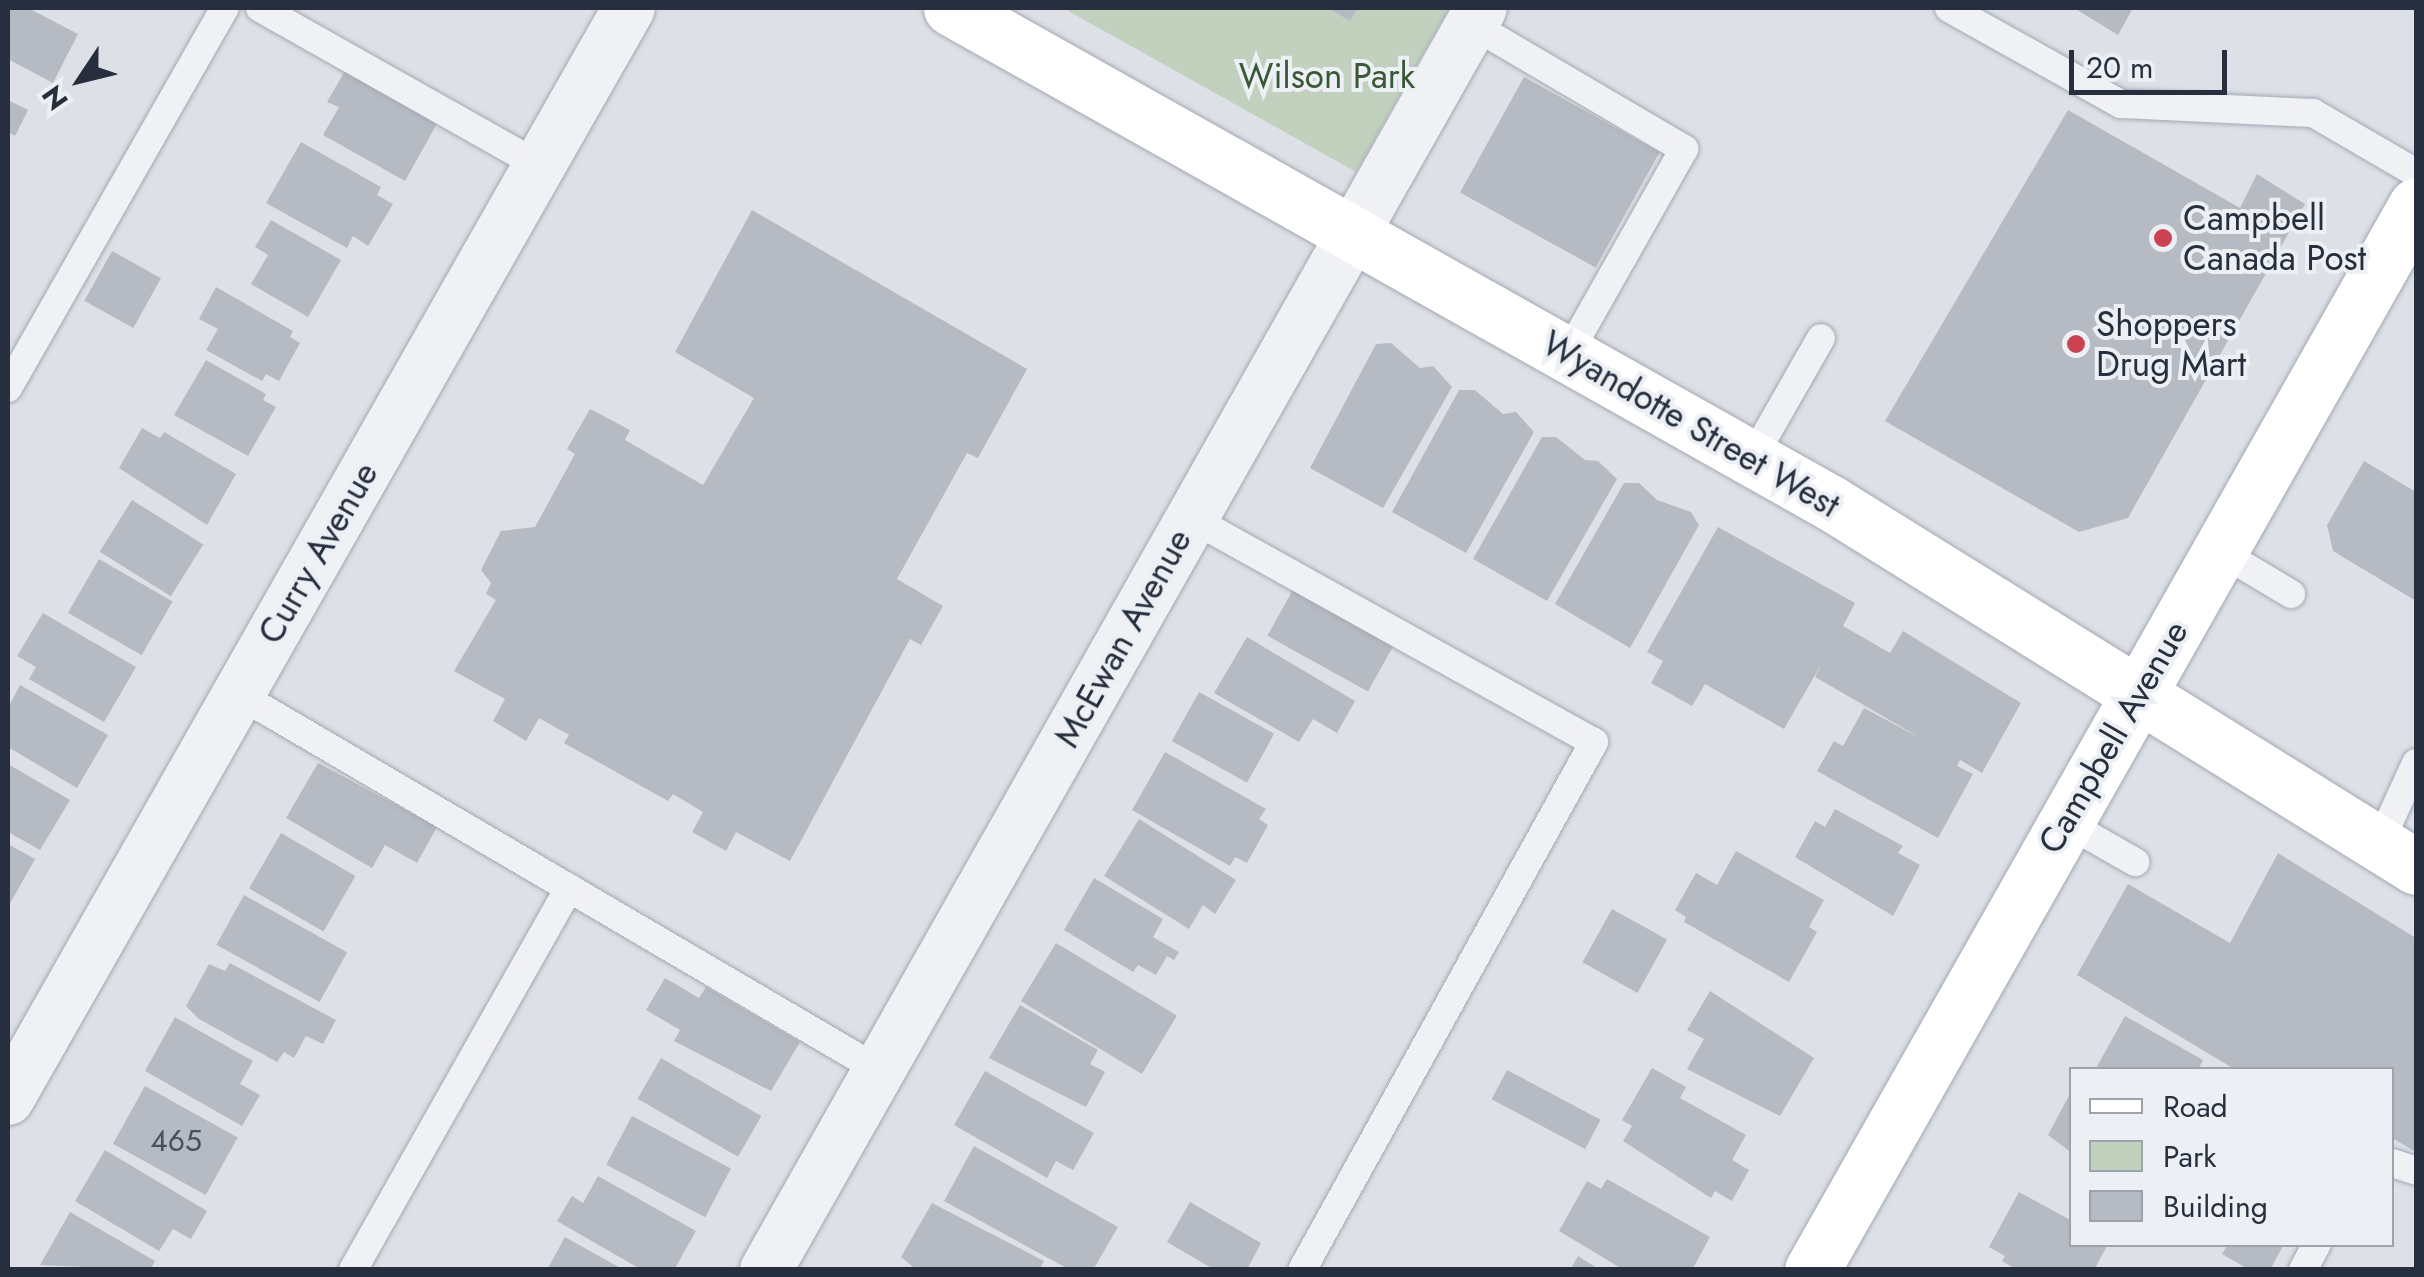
<!DOCTYPE html>
<html>
<head>
<meta charset="utf-8">
<style>
  body { margin:0 }
  #map { position:relative; width:2424px; height:1277px; overflow:hidden; background:#dde1e7; font-family:Jost,sans-serif }
  div>[style] { position:absolute }
  [style*='--x'] { left:calc(var(--x)*1px); top:calc(var(--y)*1px); width:calc(var(--w)*1px); rotate:calc(var(--a)*1deg) }
  .green>* { inset:0; background:#c2d1be }
  .building>* { inset:0; background:#b5bac3; transform-origin:0 0 }
  .roads { filter:drop-shadow(0 0 2px #a3a8b1) drop-shadow(0 0 2px #a3a8b1) }
  .lane>* { height:28px; margin:-14px; padding:0 14px; transform-origin:14px; border-radius:14px; background:#f0f1f5 }
  .street>* { height:52px; margin:-26px; padding:0 26px; transform-origin:26px; border-radius:26px; background:#f0f1f5 }
  .secondary>* { height:55px; margin:-27.5px; padding:0 27.5px; transform-origin:27.5px; border-radius:27.5px; background:#fff }
  .dots>* { width:28px; height:28px; translate:-50% -50%; box-sizing:border-box; border:5px solid #ecf0f5; border-radius:50% }
  span { translate:-50% -50%; white-space:nowrap; text-align:center; line-height:1.15; -webkit-text-stroke:8px #ecf0f5; paint-order:stroke }
  .number-label { font-size:30px; color:#4a515e }
  .number-label span { -webkit-text-stroke-width:0 }
  .park-label { font-size:35px; color:#3a5835 }
  .poi-label { font-size:35px; color:#272e3d }
  .left { translate:0 -50%; text-align:left }
  .street-label { font-size:35px; color:#272e3d }
  .frame { position:absolute; inset:0; border:10px solid #272e3d; pointer-events:none }
  .legend { position:absolute; left:2069px; top:1067px; width:325px; height:180px; box-sizing:border-box; background:#ecf0f5; border:2px solid #9da2ab; margin:0; padding:12px 18px; list-style:none; font-size:30px; color:#272e3d }
  .legend li { display:flex; align-items:center; gap:20px; height:50px }
  .legend b { width:50px; border:2px solid #9da2ab }
  .north { position:absolute; left:30px; top:30px; width:100px; height:100px; -webkit-text-stroke:8px #ecf0f5; paint-order:stroke; rotate:235deg; font-size:28px; font-weight:700; line-height:40px; text-align:center; color:#272e3d }
  .north::after { content:''; display:block; margin:auto; width:35px; height:45px; background:#272e3d; clip-path:polygon(50% 0,100% 100%,50% 72%,0 100%) }
  .scale { position:absolute; left:2069px; top:50px; width:158px; height:45px; box-sizing:border-box; border:5px solid #272e3d; border-top:0; padding-left:12px; font-size:30px; line-height:35px; white-space:nowrap; color:#272e3d; -webkit-text-stroke:8px #ecf0f5; paint-order:stroke }
</style>
</head>
<body>
<div id="map">
  <div class="green">
    <i style="clip-path:polygon(1063px 8px,1449px 8px,1356px 172px)"></i>
  </div>
  <div class="building">
    <i style="clip-path:polygon(8px 8px,28px 8px,78px 34px,53px 83px,8px 59px)"></i>
    <i style="clip-path:polygon(1328px 8px,1358px 8px,1350px 21px)"></i>
    <i style="clip-path:polygon(2074px 8px,2133px 8px,2118px 35px)"></i>
    <i style="clip-path:polygon(346px 69px,439px 120px,405px 181px,323px 135px,339px 107px,327px 102px)"></i>
    <i style="left:1524px;top:77px;width:155px;height:132px;rotate:29deg"></i>
    <i style="clip-path:polygon(8px 100px,28px 110px,15px 136px,8px 132px)"></i>
    <i style="clip-path:polygon(2068px 110px,2240px 208px,2257px 174px,2305px 204px,2128px 518px,2079px 532px,1885px 421px)"></i>
    <i style="clip-path:polygon(301px 142px,381px 187px,377px 195px,393px 204px,368px 246px,353px 236px,347px 248px,266px 203px)"></i>
    <i style="clip-path:polygon(752px 210px,1027px 369px,978px 458px,967px 453px,897px 579px,943px 606px,921px 645px,910px 639px,790px 861px,736px 832px,726px 851px,692px 832px,703px 812px,673px 794px,668px 801px,564px 743px,569px 735px,539px 718px,526px 741px,493px 721px,505px 699px,454px 671px,496px 600px,486px 594px,491px 583px,481px 570px,501px 531px,535px 527px,575px 454px,567px 449px,590px 409px,630px 430px,625px 440px,703px 485px,754px 398px,675px 352px)"></i>
    <i style="clip-path:polygon(271px 220px,341px 260px,308px 317px,251px 284px,268px 255px,255px 247px)"></i>
    <i style="left:112px;top:251px;width:56px;height:57px;rotate:29deg"></i>
    <i style="clip-path:polygon(216px 287px,293px 331px,290px 337px,300px 343px,279px 381px,266px 374px,262px 381px,206px 350px,218px 329px,199px 319px)"></i>
    <i style="clip-path:polygon(1391px 343px,1420px 368px,1433px 366px,1452px 387px,1383px 508px,1310px 468px,1376px 344px)"></i>
    <i style="clip-path:polygon(206px 360px,266px 394px,263px 400px,276px 407px,248px 456px,174px 415px)"></i>
    <i style="clip-path:polygon(1459px 390px,1475px 390px,1503px 414px,1516px 412px,1534px 432px,1466px 553px,1392px 512px)"></i>
    <i style="clip-path:polygon(142px 428px,160px 438px,164px 432px,236px 474px,207px 525px,119px 468px)"></i>
    <i style="clip-path:polygon(1542px 437px,1556px 437px,1585px 460px,1598px 461px,1617px 479px,1547px 601px,1473px 559px)"></i>
    <i style="clip-path:polygon(2364px 461px,2416px 492px,2416px 601px,2333px 551px,2327px 525px)"></i>
    <i style="clip-path:polygon(1624px 483px,1639px 483px,1657px 500px,1691px 512px,1699px 525px,1630px 648px,1555px 604px)"></i>
    <i style="left:132px;top:500px;width:84px;height:61px;rotate:32deg"></i>
    <i style="clip-path:polygon(1718px 527px,1855px 603px,1843px 626px,1890px 653px,1903px 631px,2021px 703px,1982px 773px,1960px 760px,1957px 766px,1973px 774px,1938px 838px,1817px 771px,1834px 741px,1843px 746px,1864px 708px,1924px 740px,1815px 677px,1822px 663px,1784px 729px,1705px 684px,1692px 706px,1651px 683px,1663px 661px,1647px 652px)"></i>
    <i style="left:99px;top:559px;width:85px;height:62px;rotate:30deg"></i>
    <i style="left:1295px;top:586px;width:115px;height:57px;rotate:29deg"></i>
    <i style="clip-path:polygon(43px 613px,136px 667px,104px 722px,29px 679px,36px 667px,17px 656px)"></i>
    <i style="clip-path:polygon(1247px 637px,1355px 701px,1337px 733px,1313px 719px,1299px 742px,1214px 693px)"></i>
    <i style="clip-path:polygon(20px 685px,108px 735px,77px 788px,8px 747px,8px 708px)"></i>
    <i style="left:1199px;top:692px;width:86px;height:56px;rotate:29deg"></i>
    <i style="clip-path:polygon(1165px 752px,1266px 809px,1259px 819px,1268px 825px,1247px 863px,1235px 857px,1230px 866px,1132px 810px)"></i>
    <i style="clip-path:polygon(318px 763px,437px 827px,417px 863px,385px 845px,372px 868px,286px 818px)"></i>
    <i style="clip-path:polygon(8px 764px,70px 800px,40px 850px,8px 832px)"></i>
    <i style="clip-path:polygon(1835px 809px,1903px 846px,1898px 853px,1920px 865px,1893px 916px,1795px 857px,1815px 821px,1825px 827px)"></i>
    <i style="clip-path:polygon(1139px 819px,1236px 880px,1215px 914px,1203px 905px,1189px 929px,1104px 876px)"></i>
    <i style="left:281px;top:833px;width:86px;height:64px;rotate:30deg"></i>
    <i style="clip-path:polygon(8px 844px,35px 859px,8px 907px)"></i>
    <i style="clip-path:polygon(1736px 851px,1824px 900px,1809px 927px,1817px 932px,1789px 982px,1684px 922px,1686px 917px,1675px 910px,1696px 873px,1717px 885px)"></i>
    <i style="clip-path:polygon(2278px 853px,2416px 938px,2416px 1152px,2392px 1138px,2392px 1070px,2236px 1070px,2077px 975px,2128px 884px,2230px 943px)"></i>
    <i style="clip-path:polygon(1094px 878px,1163px 919px,1153px 937px,1179px 952px,1174px 960px,1167px 956px,1156px 975px,1138px 965px,1133px 972px,1064px 930px)"></i>
    <i style="left:244px;top:895px;width:118px;height:57px;rotate:29deg"></i>
    <i style="left:1612px;top:909px;width:63px;height:61px;rotate:29deg"></i>
    <i style="left:1056px;top:943px;width:141px;height:68px;rotate:31deg"></i>
    <i style="clip-path:polygon(230px 963px,336px 1020px,323px 1044px,306px 1036px,294px 1058px,284px 1052px,277px 1062px,199px 1019px,186px 1006px,209px 964px,225px 971px)"></i>
    <i style="clip-path:polygon(665px 978px,699px 998px,706px 987px,800px 1042px,771px 1091px,674px 1041px,680px 1030px,646px 1010px)"></i>
    <i style="clip-path:polygon(1710px 991px,1814px 1058px,1780px 1116px,1687px 1069px,1704px 1039px,1687px 1030px)"></i>
    <i style="clip-path:polygon(1020px 1005px,1098px 1050px,1090px 1064px,1105px 1072px,1086px 1107px,989px 1058px)"></i>
    <i style="clip-path:polygon(2125px 1016px,2203px 1060px,2198px 1070px,2095px 1070px)"></i>
    <i style="clip-path:polygon(175px 1017px,253px 1061px,240px 1084px,260px 1095px,242px 1126px,145px 1071px)"></i>
    <i style="left:661px;top:1058px;width:116px;height:47px;rotate:30deg"></i>
    <i style="clip-path:polygon(1652px 1068px,1686px 1087px,1680px 1098px,1746px 1135px,1732px 1160px,1749px 1170px,1732px 1201px,1715px 1191px,1711px 1198px,1623px 1141px,1632px 1126px,1622px 1120px)"></i>
    <i style="left:1507px;top:1070px;width:106px;height:33px;rotate:28deg"></i>
    <i style="clip-path:polygon(985px 1071px,1094px 1133px,1073px 1170px,1056px 1161px,1047px 1178px,954px 1125px)"></i>
    <i style="left:145px;top:1086px;width:106px;height:66px;rotate:29deg"></i>
    <i style="clip-path:polygon(2072px 1090px,2072px 1153px,2048px 1135px)"></i>
    <i style="left:632px;top:1116px;width:112px;height:55px;rotate:28deg"></i>
    <i style="clip-path:polygon(974px 1146px,1118px 1227px,1093px 1270px,1070px 1270px,944px 1201px)"></i>
    <i style="clip-path:polygon(105px 1150px,207px 1211px,191px 1239px,173px 1229px,159px 1251px,75px 1201px)"></i>
    <i style="clip-path:polygon(598px 1176px,696px 1231px,674px 1270px,642px 1270px,557px 1221px,572px 1196px,583px 1203px)"></i>
    <i style="clip-path:polygon(1607px 1179px,1710px 1237px,1692px 1270px,1624px 1270px,1559px 1231px,1587px 1181px,1601px 1189px)"></i>
    <i style="clip-path:polygon(2019px 1192px,2072px 1221px,2072px 1244px,2108px 1244px,2094px 1270px,2018px 1270px,2002px 1261px,2005px 1256px,1989px 1247px)"></i>
    <i style="clip-path:polygon(1190px 1202px,1261px 1243px,1247px 1270px,1215px 1270px,1167px 1242px)"></i>
    <i style="clip-path:polygon(932px 1203px,1044px 1261px,1039px 1270px,917px 1270px,901px 1257px)"></i>
    <i style="clip-path:polygon(70px 1212px,155px 1261px,150px 1270px,40px 1265px)"></i>
    <i style="clip-path:polygon(565px 1237px,624px 1270px,547px 1270px)"></i>
    <i style="clip-path:polygon(2228px 1244px,2284px 1244px,2270px 1270px,2250px 1270px,2222px 1254px)"></i>
    <i style="clip-path:polygon(1578px 1256px,1600px 1270px,1570px 1270px)"></i>
  </div>
  <div class="roads">
    <div class="lane">
      <i style="--x:260;--y:8;--w:320;--a:29.4"></i>
      <i style="--x:1949;--y:8;--w:197;--a:29.2"></i>
      <i style="--x:2121;--y:104;--w:192;--a:2.7"></i>
      <i style="--x:2313;--y:113;--w:119;--a:30.2"></i>
      <i style="--x:1471;--y:24;--w:247;--a:30.4"></i>
      <i style="--x:1684;--y:149;--w:236;--a:119.5"></i>
      <i style="--x:8;--y:388;--w:438;--a:-60.3"></i>
      <i style="--x:1752;--y:459;--w:139;--a:-60.3"></i>
      <i style="--x:1191;--y:518;--w:461;--a:29.1"></i>
      <i style="--x:1594;--y:742;--w:603;--a:118.94"></i>
      <i style="--x:2219;--y:551;--w:84;--a:30.8"></i>
      <i style="--x:238;--y:694;--w:743;--a:30.4"></i>
      <i style="--x:2065;--y:822;--w:81;--a:29.7"></i>
      <i style="--x:2379;--y:844;--w:89;--a:-65.4"></i>
      <i style="--x:2392;--y:1163;--w:25;--a:18"></i>
      <i style="--x:353;--y:1270;--w:439;--a:-60.5"></i>
      <i style="--x:2303;--y:1270;--w:30;--a:-62"></i>
    </div>
    <div class="street">
      <i style="--x:8;--y:1099;--w:1255;--a:-60.35"></i>
      <i style="--x:766;--y:1270;--w:1450;--a:-60.47"></i>
    </div>
    <div class="secondary">
      <i style="--x:951;--y:8;--w:1010;--a:29.36"></i>
      <i style="--x:1831;--y:503;--w:689;--a:31.89"></i>
      <i style="--x:1812;--y:1270;--w:1224;--a:-60.44"></i>
    </div>
  </div>
  <div class="dots">
    <i style="left:2163px;top:238px;background:#cb4352"></i>
    <i style="left:2076px;top:344px;background:#cb4352"></i>
  </div>
  <div class="number-label">
    <span style="left:176px;top:1141px">465</span>
  </div>
  <div class="park-label">
    <span style="left:1327px;top:76px">Wilson Park</span>
  </div>
  <div class="poi-label">
    <span class="left" style="left:2183px;top:238px">Campbell<br>Canada Post</span>
    <span class="left" style="left:2096px;top:344px">Shoppers<br>Drug Mart</span>
  </div>
  <div class="street-label">
    <span style="left:1691px;top:424px;rotate:30deg">Wyandotte Street West</span>
    <span style="left:318px;top:553px;rotate:-60deg">Curry Avenue</span>
    <span style="left:1123px;top:638px;rotate:-61deg">McEwan Avenue</span>
    <span style="left:2113px;top:737px;rotate:-60deg">Campbell Avenue</span>
  </div>
  <div class="frame"></div>
  <ul class="legend">
  <li><b style="height:12px;background:#fff"></b>Road</li>
  <li><b style="height:28px;background:#c2d1be"></b>Park</li>
  <li><b style="height:28px;background:#b5bac3"></b>Building</li>
  </ul>
  <div class="north">N</div>
  <div class="scale">20 m</div>
</div>
</body>
</html>
